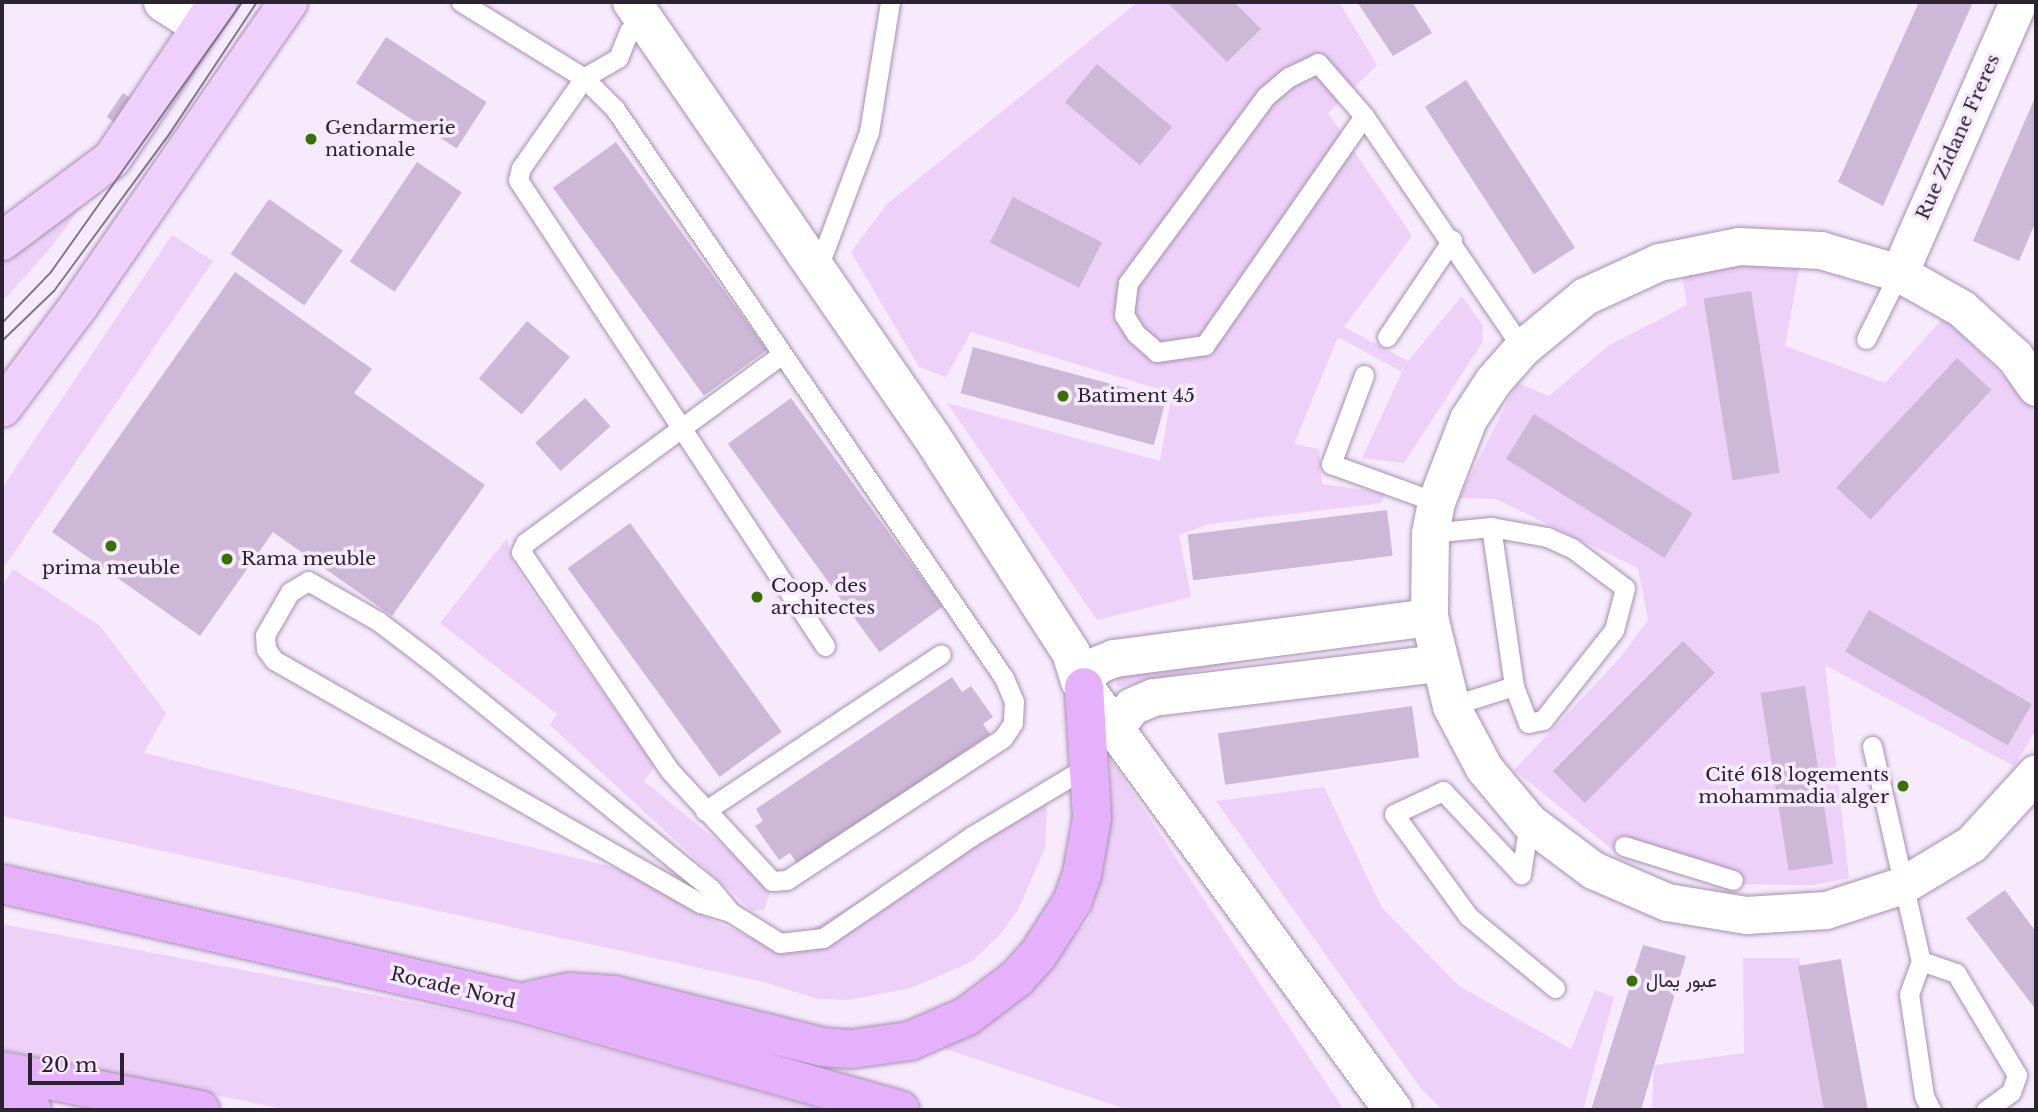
<!DOCTYPE html>
<html>
<head>
<meta charset="utf-8">
<style>
  body { margin:0 }
  #map { position:relative; width:2038px; height:1112px; overflow:hidden; background:#f7eafd; font-family:"Libre Baskerville",Vazirmatn,serif }
  div>[style] { position:absolute }
  [style*='--x'] { left:calc(var(--x)*1px); top:calc(var(--y)*1px); width:calc(var(--w)*1px); rotate:calc(var(--a)*1deg) }
  .green>* { inset:0; background:#edd1f9 }
  .building>* { inset:0; background:#cdb8d7; transform-origin:0 0 }
  .roads { filter:drop-shadow(0 0 2px #a691af) drop-shadow(0 0 2px #a691af) }
  .service>* { height:19px; margin:-9.5px; padding:0 9.5px; transform-origin:9.5px; border-radius:9.5px; background:#fff }
  .minor>* { height:37px; margin:-18.5px; padding:0 18.5px; transform-origin:18.5px; border-radius:18.5px; background:#fff }
  .tertiary>* { height:38px; margin:-19px; padding:0 19px; transform-origin:19px; border-radius:19px; background:#fff }
  .primary>* { height:38px; margin:-19px; padding:0 19px; transform-origin:19px; border-radius:19px; background:#efd0fd }
  .motorway>* { height:38px; margin:-19px; padding:0 19px; transform-origin:19px; border-radius:19px; background:#e5b0fc }
  .tram>* { height:2px; margin:-1px; padding:0 1px; transform-origin:1px; border-radius:1px; background:#7f7584 }
  .dots>* { width:19px; height:19px; translate:-50% -50%; box-sizing:border-box; border:4px solid #f7eafd; border-radius:50% }
  span { translate:-50% -50%; white-space:nowrap; text-align:center; line-height:1.15; -webkit-text-stroke:7px #f7eafd; paint-order:stroke }
  .poi-label { font-size:19px; color:#2b232f }
  .left { translate:0 -50%; text-align:left }
  .right { translate:-100% -50%; text-align:right }
  .street-label { font-size:19px; color:#2b232f }
  .frame { position:absolute; inset:0; border:4px solid #2b232f; pointer-events:none }
  .scale { position:absolute; left:28px; top:1053px; width:96px; height:32px; box-sizing:border-box; border:4px solid #2b232f; border-top:0; padding-left:9px; font-size:21px; line-height:24px; white-space:nowrap; color:#2b232f; -webkit-text-stroke:5px #f7eafd; paint-order:stroke }
</style>
</head>
<body>
<div id="map">
  <div class="green">
    <i style="clip-path:polygon(1138px 2px,1339px 2px,1377px 65px,1328px 113px,1412px 236px,1344px 327px,1408px 361px,1462px 296px,1483px 326px,1482px 343px,1404px 463px,1362px 458px,1402px 372px,1338px 337px,1294px 444px,1319px 449px,1322px 484px,1386px 493px,1381px 503px,1209px 524px,1179px 535px,1191px 597px,1097px 620px,947px 403px,1160px 461px,1172px 393px,971px 332px,946px 377px,919px 367px,851px 252px,887px 204px)"></i>
    <i style="clip-path:polygon(102px 178px,52px 246px,2px 302px,2px 255px)"></i>
    <i style="clip-path:polygon(172px 235px,213px 261px,2px 570px,2px 488px)"></i>
    <i style="clip-path:polygon(1762px 260px,1800px 265px,1785px 346px,1885px 383px,1944px 317px,2030px 403px,2036px 417px,2036px 730px,2014px 766px,1825px 665px,1849px 878px,1814px 885px,1711px 884px,1613px 850px,1514px 770px,1620px 658px,1648px 620px,1638px 568px,1496px 499px,1459px 498px,1517px 383px,1549px 396px,1608px 346px,1687px 305px,1682px 275px)"></i>
    <i style="clip-path:polygon(507px 538px,513px 563px,531px 591px,655px 766px,644px 781px,772px 886px,764px 910px,752px 911px,550px 725px,557px 714px,440px 623px)"></i>
    <i style="clip-path:polygon(13px 569px,100px 626px,166px 713px,144px 753px,609px 866px,677px 892px,705px 917px,747px 936px,788px 943px,1048px 789px,1045px 848px,1018px 910px,998px 937px,971px 962px,911px 988px,848px 1000px,818px 999px,760px 981px,2px 816px,2px 587px)"></i>
    <i style="clip-path:polygon(1417px 627px,1117px 687px,1115px 675px)"></i>
    <i style="clip-path:polygon(1111px 760px,1344px 1110px,1129px 1110px,940px 1047px,1029px 988px,1089px 919px,1110px 829px)"></i>
    <i style="clip-path:polygon(1324px 787px,1382px 908px,1459px 986px,1571px 1049px,1595px 990px,1614px 997px,1583px 1110px,1443px 1110px,1422px 1090px,1216px 801px)"></i>
    <i style="clip-path:polygon(2px 924px,489px 1017px,827px 1110px,287px 1110px,2px 1050px)"></i>
    <i style="clip-path:polygon(1743px 958px,1799px 958px,1834px 1110px,1652px 1110px,1654px 1065px,1744px 1053px)"></i>
  </div>
  <div class="building">
    <i style="clip-path:polygon(1167px 2px,1234px 2px,1261px 29px,1227px 62px)"></i>
    <i style="clip-path:polygon(1357px 2px,1412px 2px,1432px 33px,1393px 56px)"></i>
    <i style="clip-path:polygon(1919px 2px,1973px 2px,1883px 206px,1838px 182px)"></i>
    <i style="left:386px;top:37px;width:120px;height:55px;rotate:33deg"></i>
    <i style="left:1097px;top:64px;width:98px;height:50px;rotate:40deg"></i>
    <i style="left:1466px;top:80px;width:200px;height:49px;rotate:57deg"></i>
    <i style="left:123px;top:93px;width:18px;height:29px;rotate:34deg"></i>
    <i style="clip-path:polygon(2036px 95px,2036px 221px,2019px 261px,1973px 241px)"></i>
    <i style="left:616px;top:142px;width:257px;height:78px;rotate:54deg"></i>
    <i style="left:417px;top:162px;width:54px;height:120px;rotate:34deg"></i>
    <i style="left:1013px;top:197px;width:100px;height:51px;rotate:27deg"></i>
    <i style="left:269px;top:199px;width:90px;height:67px;rotate:35deg"></i>
    <i style="clip-path:polygon(235px 272px,372px 369px,354px 393px,485px 485px,392px 616px,273px 532px,200px 636px,52px 532px)"></i>
    <i style="left:1751px;top:291px;width:184px;height:48px;rotate:81deg"></i>
    <i style="left:527px;top:321px;width:56px;height:75px;rotate:40deg"></i>
    <i style="left:973px;top:347px;width:200px;height:48px;rotate:15deg"></i>
    <i style="left:1957px;top:358px;width:47px;height:177px;rotate:43deg"></i>
    <i style="left:585px;top:398px;width:38px;height:67px;rotate:48deg"></i>
    <i style="left:791px;top:398px;width:258px;height:78px;rotate:54deg"></i>
    <i style="left:1534px;top:414px;width:187px;height:53px;rotate:32deg"></i>
    <i style="left:1387px;top:510px;width:46px;height:201px;rotate:83deg"></i>
    <i style="left:630px;top:523px;width:258px;height:77px;rotate:54deg"></i>
    <i style="left:1869px;top:610px;width:188px;height:48px;rotate:30deg"></i>
    <i style="left:1683px;top:641px;width:45px;height:184px;rotate:45deg"></i>
    <i style="clip-path:polygon(952px 677px,962px 692px,971px 686px,993px 717px,983px 724px,990px 734px,798px 865px,790px 853px,779px 860px,755px 826px,763px 821px,756px 809px)"></i>
    <i style="left:1805px;top:686px;width:180px;height:45px;rotate:81deg"></i>
    <i style="left:1412px;top:706px;width:52px;height:196px;rotate:82deg"></i>
    <i style="clip-path:polygon(2005px 890px,2036px 932px,2036px 1010px,1966px 918px)"></i>
    <i style="clip-path:polygon(1643px 945px,1686px 956px,1641px 1110px,1591px 1110px)"></i>
    <i style="clip-path:polygon(1841px 959px,1850px 1013px,1868px 1110px,1824px 1110px,1798px 966px)"></i>
  </div>
  <div class="roads">
    <div class="service">
      <i style="--x:461;--y:2;--w:145;--a:31.7"></i>
      <i style="--x:584;--y:78;--w:44;--a:45"></i>
      <i style="--x:615;--y:109;--w:689;--a:55.64"></i>
      <i style="--x:1004;--y:678;--w:25;--a:67"></i>
      <i style="--x:1014;--y:701;--w:22;--a:93"></i>
      <i style="--x:1013;--y:723;--w:18;--a:124"></i>
      <i style="--x:1003;--y:738;--w:258;--a:146.7"></i>
      <i style="--x:787;--y:880;--w:15;--a:176"></i>
      <i style="--x:772;--y:881;--w:150;--a:-132.8"></i>
      <i style="--x:670;--y:771;--w:265;--a:-124.2"></i>
      <i style="--x:521;--y:552;--w:10;--a:-66"></i>
      <i style="--x:525;--y:543;--w:319;--a:-36.3"></i>
      <i style="--x:629;--y:31;--w:29;--a:112"></i>
      <i style="--x:618;--y:58;--w:39;--a:150"></i>
      <i style="--x:584;--y:78;--w:110;--a:125"></i>
      <i style="--x:521;--y:168;--w:12;--a:104"></i>
      <i style="--x:518;--y:180;--w:558;--a:56.62"></i>
      <i style="--x:1364;--y:116;--w:279;--a:124.8"></i>
      <i style="--x:1205;--y:345;--w:49;--a:171.7"></i>
      <i style="--x:1157;--y:352;--w:28;--a:-139"></i>
      <i style="--x:1136;--y:334;--w:22;--a:-122"></i>
      <i style="--x:1124;--y:315;--w:32;--a:-83"></i>
      <i style="--x:1128;--y:283;--w:232;--a:-53.6"></i>
      <i style="--x:1266;--y:96;--w:30;--a:-40"></i>
      <i style="--x:1289;--y:77;--w:32;--a:-26"></i>
      <i style="--x:1318;--y:63;--w:70;--a:49"></i>
      <i style="--x:1364;--y:116;--w:281;--a:55.7"></i>
      <i style="--x:816;--y:273;--w:151;--a:-69.4"></i>
      <i style="--x:869;--y:132;--w:132;--a:-80.8"></i>
      <i style="--x:1387;--y:337;--w:117;--a:-56.2"></i>
      <i style="--x:1866;--y:339;--w:74;--a:-63.4"></i>
      <i style="--x:1364;--y:375;--w:95;--a:110.3"></i>
      <i style="--x:1331;--y:464;--w:112;--a:19.9"></i>
      <i style="--x:1430;--y:533;--w:61;--a:-5.6"></i>
      <i style="--x:1491;--y:527;--w:57;--a:10.1"></i>
      <i style="--x:1547;--y:537;--w:27;--a:24"></i>
      <i style="--x:1572;--y:548;--w:66;--a:37"></i>
      <i style="--x:1625;--y:588;--w:43;--a:104.7"></i>
      <i style="--x:1614;--y:630;--w:115;--a:128.3"></i>
      <i style="--x:1543;--y:720;--w:15;--a:169"></i>
      <i style="--x:1528;--y:723;--w:40;--a:-111"></i>
      <i style="--x:308;--y:581;--w:81;--a:29.7"></i>
      <i style="--x:378;--y:621;--w:68;--a:37.2"></i>
      <i style="--x:432;--y:662;--w:360;--a:39.1"></i>
      <i style="--x:711;--y:889;--w:30;--a:50"></i>
      <i style="--x:730;--y:912;--w:31;--a:-163"></i>
      <i style="--x:700;--y:903;--w:490;--a:-150.3"></i>
      <i style="--x:274;--y:660;--w:14;--a:-126"></i>
      <i style="--x:266;--y:649;--w:14;--a:-94"></i>
      <i style="--x:265;--y:635;--w:50;--a:-59.8"></i>
      <i style="--x:290;--y:592;--w:21;--a:-31"></i>
      <i style="--x:1451;--y:706;--w:66;--a:-17.6"></i>
      <i style="--x:1514;--y:686;--w:161;--a:-98.2"></i>
      <i style="--x:1872;--y:746;--w:221;--a:77.2"></i>
      <i style="--x:1921;--y:961;--w:35;--a:110"></i>
      <i style="--x:1909;--y:994;--w:103;--a:81.6"></i>
      <i style="--x:1924;--y:1096;--w:16;--a:63"></i>
      <i style="--x:705;--y:811;--w:283;--a:-33.6"></i>
      <i style="--x:1529;--y:822;--w:53;--a:98.7"></i>
      <i style="--x:1521;--y:874;--w:114;--a:-133.2"></i>
      <i style="--x:1443;--y:791;--w:54;--a:154.9"></i>
      <i style="--x:1394;--y:814;--w:126;--a:54"></i>
      <i style="--x:1468;--y:916;--w:113;--a:39.6"></i>
      <i style="--x:1624;--y:846;--w:114;--a:17.3"></i>
      <i style="--x:730;--y:912;--w:59;--a:31.8"></i>
      <i style="--x:780;--y:943;--w:43;--a:-6.6"></i>
      <i style="--x:823;--y:938;--w:181;--a:-34.4"></i>
      <i style="--x:972;--y:836;--w:135;--a:-31.1"></i>
      <i style="--x:1921;--y:961;--w:37;--a:19"></i>
      <i style="--x:1956;--y:973;--w:119;--a:59.1"></i>
      <i style="--x:2017;--y:1075;--w:18;--a:109"></i>
      <i style="--x:2011;--y:1092;--w:31;--a:144"></i>
    </div>
    <div class="minor">
      <i style="--x:162;--y:2;--w:46;--a:32.7"></i>
      <i style="--x:1899;--y:273;--w:296;--a:-66.3"></i>
      <i style="--x:2036;--y:387;--w:38;--a:-125"></i>
      <i style="--x:2014;--y:356;--w:72;--a:-137.8"></i>
      <i style="--x:1961;--y:308;--w:71;--a:-150.6"></i>
      <i style="--x:1899;--y:273;--w:81;--a:-163.6"></i>
      <i style="--x:1821;--y:250;--w:82;--a:-177.2"></i>
      <i style="--x:1739;--y:246;--w:82;--a:168.7"></i>
      <i style="--x:1659;--y:262;--w:81;--a:155.3"></i>
      <i style="--x:1585;--y:296;--w:82;--a:140.5"></i>
      <i style="--x:1522;--y:348;--w:44;--a:131.3"></i>
      <i style="--x:1493;--y:381;--w:45;--a:123.3"></i>
      <i style="--x:1468;--y:419;--w:89;--a:111.1"></i>
      <i style="--x:1436;--y:502;--w:32;--a:101"></i>
      <i style="--x:1430;--y:533;--w:84;--a:90.7"></i>
      <i style="--x:1429;--y:617;--w:92;--a:76.1"></i>
      <i style="--x:1451;--y:706;--w:70;--a:62"></i>
      <i style="--x:1484;--y:768;--w:70;--a:50.2"></i>
      <i style="--x:1529;--y:822;--w:80;--a:36.9"></i>
      <i style="--x:1593;--y:870;--w:81;--a:23.4"></i>
      <i style="--x:1667;--y:902;--w:80;--a:9.3"></i>
      <i style="--x:1746;--y:915;--w:80;--a:-3.6"></i>
      <i style="--x:1826;--y:910;--w:81;--a:-18"></i>
      <i style="--x:1903;--y:885;--w:79;--a:-31.1"></i>
      <i style="--x:1971;--y:844;--w:96;--a:-47.5"></i>
      <i style="--x:1080;--y:681;--w:25;--a:-42"></i>
      <i style="--x:1099;--y:664;--w:16;--a:-22"></i>
      <i style="--x:1114;--y:658;--w:318;--a:-7.4"></i>
      <i style="--x:1114;--y:729;--w:29;--a:-52"></i>
      <i style="--x:1132;--y:706;--w:23;--a:-23"></i>
      <i style="--x:1153;--y:697;--w:286;--a:-6.8"></i>
    </div>
    <div class="tertiary">
      <i style="--x:632;--y:2;--w:528;--a:55.41"></i>
      <i style="--x:932;--y:437;--w:257;--a:57.2"></i>
      <i style="--x:1071;--y:653;--w:29;--a:72"></i>
      <i style="--x:1080;--y:681;--w:531;--a:53.89"></i>
    </div>
    <div class="primary">
      <i style="--x:2;--y:241;--w:137;--a:-36.7"></i>
      <i style="--x:112;--y:159;--w:189;--a:-56"></i>
      <i style="--x:2;--y:408;--w:130;--a:-53.1"></i>
      <i style="--x:80;--y:304;--w:367;--a:-55.4"></i>
    </div>
    <div class="motorway">
      <i style="--x:2;--y:884;--w:533;--a:12.89"></i>
      <i style="--x:522;--y:1003;--w:393;--a:15.8"></i>
      <i style="--x:532;--y:1000;--w:39;--a:-12"></i>
      <i style="--x:570;--y:992;--w:44;--a:3.9"></i>
      <i style="--x:614;--y:995;--w:214;--a:14"></i>
      <i style="--x:822;--y:1047;--w:30;--a:4"></i>
      <i style="--x:852;--y:1049;--w:59;--a:-7.9"></i>
      <i style="--x:910;--y:1041;--w:62;--a:-23.7"></i>
      <i style="--x:967;--y:1016;--w:63;--a:-37.2"></i>
      <i style="--x:1017;--y:978;--w:31;--a:-48"></i>
      <i style="--x:1038;--y:955;--w:63;--a:-57.3"></i>
      <i style="--x:1072;--y:902;--w:30;--a:-70"></i>
      <i style="--x:1082;--y:874;--w:57;--a:-79.9"></i>
      <i style="--x:1092;--y:818;--w:131;--a:-93.5"></i>
      <i style="--x:2;--y:1071;--w:202;--a:11.1"></i>
      <i style="--x:2;--y:1094;--w:34;--a:28"></i>
    </div>
  </div>
  <div class="tram">
    <i style="--x:2;--y:323;--w:71;--a:-46.1"></i>
    <i style="--x:51;--y:272;--w:331;--a:-54.7"></i>
    <i style="--x:2;--y:341;--w:72;--a:-43.9"></i>
    <i style="--x:54;--y:291;--w:196;--a:-53.7"></i>
    <i style="--x:170;--y:133;--w:157;--a:-56.4"></i>
  </div>
  <div class="dots">
    <i style="left:311px;top:139px;background:#367101"></i>
    <i style="left:1063px;top:396px;background:#367101"></i>
    <i style="left:111px;top:546px;background:#367101"></i>
    <i style="left:227px;top:559px;background:#367101"></i>
    <i style="left:757px;top:597px;background:#367101"></i>
    <i style="left:1903px;top:786px;background:#367101"></i>
    <i style="left:1632px;top:981px;background:#367101"></i>
  </div>
  <div class="poi-label">
    <span class="left" style="left:325px;top:139px">Gendarmerie<br>nationale</span>
    <span class="left" style="left:1077px;top:396px">Batiment 45</span>
    <span class="left" style="left:241px;top:559px">Rama meuble</span>
    <span style="left:111px;top:568px">prima meuble</span>
    <span class="left" style="left:771px;top:597px">Coop. des<br>architectes</span>
    <span class="right" style="left:1889px;top:786px">Cité 618 logements<br>mohammadia alger</span>
    <span class="left" style="left:1646px;top:981px">عبور يمال</span>
  </div>
  <div class="street-label">
    <span style="left:1958px;top:137px;rotate:-66deg">Rue Zidane Freres</span>
    <span style="left:453px;top:988px;rotate:13deg">Rocade Nord</span>
  </div>
  <div class="frame"></div>
  <div class="scale">20 m</div>
</div>
</body>
</html>
